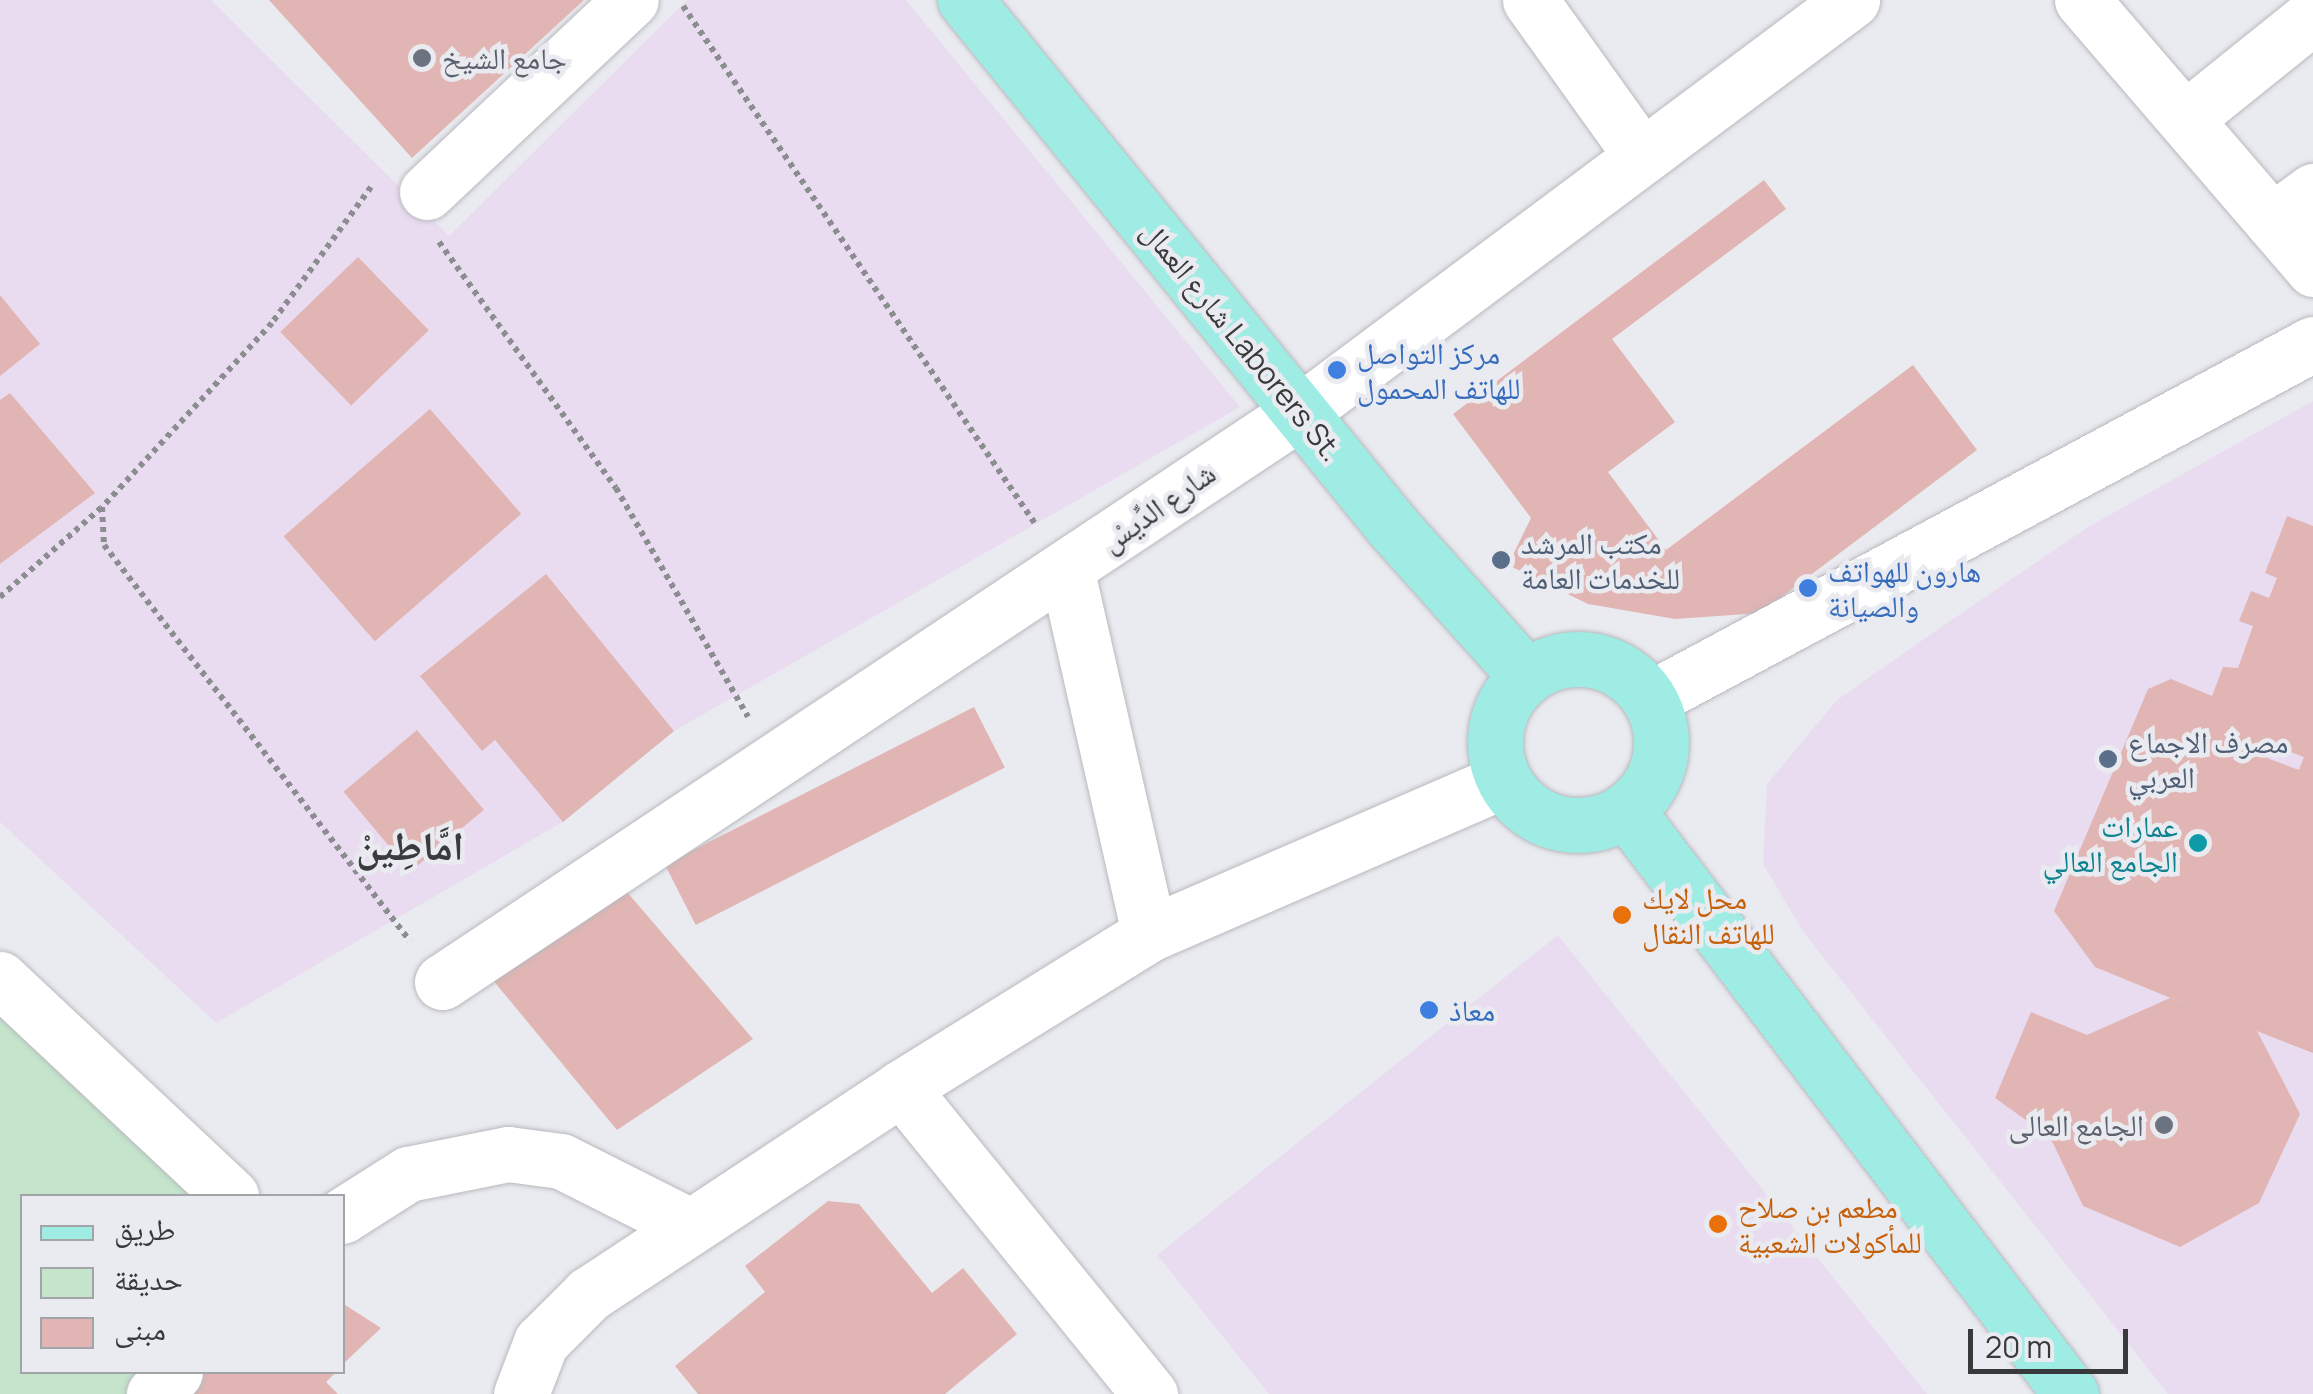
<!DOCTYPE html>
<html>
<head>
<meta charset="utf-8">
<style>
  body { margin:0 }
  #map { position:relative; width:2313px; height:1394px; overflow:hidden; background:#eaebf0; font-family:Manrope,"Noto Naskh Arabic",sans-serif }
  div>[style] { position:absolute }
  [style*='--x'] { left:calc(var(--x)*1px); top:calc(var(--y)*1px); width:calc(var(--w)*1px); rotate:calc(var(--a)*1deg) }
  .commercial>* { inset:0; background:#e9dcf0 }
  .green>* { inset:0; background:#c4e4cb }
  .building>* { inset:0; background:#e1b5b3; transform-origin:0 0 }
  .path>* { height:6px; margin-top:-3px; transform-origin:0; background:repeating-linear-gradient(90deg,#8c8d90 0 5px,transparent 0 10px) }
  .roads { filter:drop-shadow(0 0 2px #b8b9be) drop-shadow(0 0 2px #b8b9be) }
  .minor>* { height:55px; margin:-27.5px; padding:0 27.5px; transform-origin:27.5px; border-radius:27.5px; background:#fff }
  .major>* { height:55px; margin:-27.5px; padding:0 27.5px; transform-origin:27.5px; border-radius:27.5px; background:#9eece3 }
  .major>.ring { margin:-27.5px; padding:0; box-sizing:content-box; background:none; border:55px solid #9eece3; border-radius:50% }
  .dots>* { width:28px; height:28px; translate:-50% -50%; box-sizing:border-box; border:5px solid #eaebf0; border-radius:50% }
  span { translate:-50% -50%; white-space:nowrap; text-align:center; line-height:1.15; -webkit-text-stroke:9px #eaebf0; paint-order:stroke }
  .worship-label { font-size:30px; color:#5b616d }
  .left { translate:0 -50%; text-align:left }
  .right { translate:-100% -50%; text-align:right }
  .street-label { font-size:30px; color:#38393b }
  .shop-label { font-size:30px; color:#366cbe }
  .service-label { font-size:30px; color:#4e5e75 }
  .culture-label { font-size:30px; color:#0d838f }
  .food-label { font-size:30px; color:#c56008 }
  .district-label { font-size:40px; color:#3a3b3f; font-weight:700 }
  .legend { position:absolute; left:20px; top:1194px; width:325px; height:180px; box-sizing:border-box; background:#eaebf0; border:2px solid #a3a4a8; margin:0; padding:12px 18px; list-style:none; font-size:30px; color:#38393b }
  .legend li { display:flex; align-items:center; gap:20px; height:50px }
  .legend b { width:50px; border:2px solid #a3a4a8 }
  .scale { position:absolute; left:1968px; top:1329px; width:160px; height:45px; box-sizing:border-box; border:5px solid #38393b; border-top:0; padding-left:12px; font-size:30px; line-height:35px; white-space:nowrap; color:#38393b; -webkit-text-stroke:8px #eaebf0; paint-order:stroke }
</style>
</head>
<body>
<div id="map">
  <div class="commercial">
    <i style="clip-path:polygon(0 0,211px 0,449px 236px,687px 0,906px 0,1240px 407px,674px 731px,563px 822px,216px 1023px,0 822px)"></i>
    <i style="clip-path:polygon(2313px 401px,2313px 1394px,2168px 1394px,1804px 933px,1763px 864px,1767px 784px,1837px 700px,1931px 634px,2088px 527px)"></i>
    <i style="clip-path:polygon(1558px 935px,1927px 1394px,1269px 1394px,1157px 1255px)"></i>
  </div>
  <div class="green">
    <i style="clip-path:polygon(0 968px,237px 1196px,22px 1196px,22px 1372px,224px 1372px,203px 1394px,0 1394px)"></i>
  </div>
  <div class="building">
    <i style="clip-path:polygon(269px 0,584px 0,412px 158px)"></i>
    <i style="clip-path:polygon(1764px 180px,1786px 209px,1612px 339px,1675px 422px,1608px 472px,1666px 550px,1913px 365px,1977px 450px,1760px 613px,1675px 619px,1588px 604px,1508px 565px,1531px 518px,1453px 414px)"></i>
    <i style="left:358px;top:257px;width:102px;height:108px;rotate:46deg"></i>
    <i style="clip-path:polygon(0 295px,40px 344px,0 376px)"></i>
    <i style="clip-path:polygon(10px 393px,95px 493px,0 564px,0 400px)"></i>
    <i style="left:430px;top:409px;width:139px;height:194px;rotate:49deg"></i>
    <i style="clip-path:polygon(evenodd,2287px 516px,2313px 526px,2313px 1053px,2257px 1031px,2300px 1114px,2259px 1203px,2180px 1247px,2083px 1206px,2050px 1137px,1995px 1098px,2031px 1012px,2087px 1035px,2170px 998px,2195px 1008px,2095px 967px,2054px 911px,2148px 689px,2171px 679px,2212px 696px,2223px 667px,2238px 668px,2253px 626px,2239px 621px,2251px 591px,2269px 598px,2277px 578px,2265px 573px,2287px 516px,2272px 745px,2304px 757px,2299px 770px,2267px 758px,2272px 745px)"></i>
    <i style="clip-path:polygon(546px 574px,674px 731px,563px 822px,495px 740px,482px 751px,420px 676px)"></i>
    <i style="left:974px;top:707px;width:68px;height:347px;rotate:63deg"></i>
    <i style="left:417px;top:730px;width:104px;height:96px;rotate:50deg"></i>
    <i style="clip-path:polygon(621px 885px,753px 1039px,617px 1130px,492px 979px)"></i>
    <i style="clip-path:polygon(828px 1201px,859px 1204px,932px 1293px,963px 1268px,1017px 1334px,945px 1394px,698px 1394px,675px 1366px,765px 1292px,745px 1266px)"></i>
    <i style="clip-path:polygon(342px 1303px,381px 1328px,342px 1365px)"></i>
    <i style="clip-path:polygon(206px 1372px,336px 1372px,326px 1382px,338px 1394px,183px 1394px)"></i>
  </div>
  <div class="path">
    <i style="--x:683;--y:6;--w:628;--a:55.78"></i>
    <i style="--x:371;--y:187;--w:168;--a:126.1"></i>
    <i style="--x:272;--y:323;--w:251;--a:132.7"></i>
    <i style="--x:102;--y:507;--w:38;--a:87"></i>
    <i style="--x:104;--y:545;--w:500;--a:52.31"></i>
    <i style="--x:439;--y:242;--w:303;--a:54.3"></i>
    <i style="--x:616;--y:488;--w:264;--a:60"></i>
    <i style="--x:0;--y:597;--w:136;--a:-41.4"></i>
  </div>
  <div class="roads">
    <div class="minor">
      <i style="--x:1530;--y:0;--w:187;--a:54.4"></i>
      <i style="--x:2082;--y:0;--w:355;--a:49.3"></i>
      <i style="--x:2185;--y:119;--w:164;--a:-38.8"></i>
      <i style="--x:427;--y:192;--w:280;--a:-43.3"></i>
      <i style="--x:2272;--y:221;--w:51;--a:-36.2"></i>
      <i style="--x:1067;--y:572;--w:371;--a:77.2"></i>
      <i style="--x:1650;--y:699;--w:752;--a:-28.17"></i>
      <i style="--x:0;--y:979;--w:317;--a:43.2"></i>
      <i style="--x:442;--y:982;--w:1030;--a:-33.6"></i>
      <i style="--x:1300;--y:412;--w:689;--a:-36.74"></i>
      <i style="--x:901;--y:1088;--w:395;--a:50.9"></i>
      <i style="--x:342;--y:1216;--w:78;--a:-32.5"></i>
      <i style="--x:408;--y:1174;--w:102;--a:-11.3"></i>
      <i style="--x:508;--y:1154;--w:53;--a:7.5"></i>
      <i style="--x:561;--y:1161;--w:144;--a:26.7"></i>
      <i style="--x:154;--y:1394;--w:30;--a:-46"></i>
      <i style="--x:521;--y:1394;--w:56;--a:-69"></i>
      <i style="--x:541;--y:1342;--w:68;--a:-45"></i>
      <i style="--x:589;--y:1294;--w:374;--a:-33.4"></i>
      <i style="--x:901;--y:1088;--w:292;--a:-31.8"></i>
      <i style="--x:1149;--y:934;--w:386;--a:-23.4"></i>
    </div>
    <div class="major">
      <i style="--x:965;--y:0;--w:679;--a:50.92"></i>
      <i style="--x:1393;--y:527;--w:200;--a:48.2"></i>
      <i class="ring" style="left:1495px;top:659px;width:111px;height:111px"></i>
      <i style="--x:1626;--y:810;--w:734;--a:52.69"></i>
    </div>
  </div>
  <div class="dots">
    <i style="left:422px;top:58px;background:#6b7280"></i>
    <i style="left:1337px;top:370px;background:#3f7fe0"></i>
    <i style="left:1501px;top:560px;background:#5c6f8a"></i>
    <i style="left:1808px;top:588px;background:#3f7fe0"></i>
    <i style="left:2108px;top:759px;background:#5c6f8a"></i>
    <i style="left:2198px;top:843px;background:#0f9aa8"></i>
    <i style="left:1622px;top:915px;background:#e8710a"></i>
    <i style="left:1429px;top:1010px;background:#3f7fe0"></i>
    <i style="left:2164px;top:1125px;background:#6b7280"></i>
    <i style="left:1718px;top:1224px;background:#e8710a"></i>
  </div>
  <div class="worship-label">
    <span class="left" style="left:442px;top:58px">جامع الشيخ</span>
    <span class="right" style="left:2144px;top:1125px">الجامع العالى</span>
  </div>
  <div class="street-label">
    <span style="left:1242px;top:341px;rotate:51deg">شارع العمال Laborers St.</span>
    <span style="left:1158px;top:507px;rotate:-35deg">شارع الدِّيسْ</span>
  </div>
  <div class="shop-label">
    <span class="left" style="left:1357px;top:370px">مركز التواصل<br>للهاتف المحمول</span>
    <span class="left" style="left:1828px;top:588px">هارون للهواتف<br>والصيانة</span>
    <span class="left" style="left:1449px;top:1010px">معاذ</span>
  </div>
  <div class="service-label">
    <span class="left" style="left:1521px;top:560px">مكتب المرشد<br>للخدمات العامة</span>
    <span class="left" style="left:2128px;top:759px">مصرف الاجماع<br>العربي</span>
  </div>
  <div class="culture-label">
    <span class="right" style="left:2178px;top:843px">عمارات<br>الجامع العالي</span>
  </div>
  <div class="food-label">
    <span class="left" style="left:1642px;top:915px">محل لايك<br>للهاتف النقال</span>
    <span class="left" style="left:1738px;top:1224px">مطعم بن صلاح<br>للمأكولات الشعبية</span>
  </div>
  <div class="district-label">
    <span style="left:410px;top:845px">امَّاطِينْ</span>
  </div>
  <ul class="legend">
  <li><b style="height:12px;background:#9eece3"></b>طريق</li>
  <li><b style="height:28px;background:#c4e4cb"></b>حديقة</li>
  <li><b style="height:28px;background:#e1b5b3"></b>مبنى</li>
  </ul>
  <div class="scale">20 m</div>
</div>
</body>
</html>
